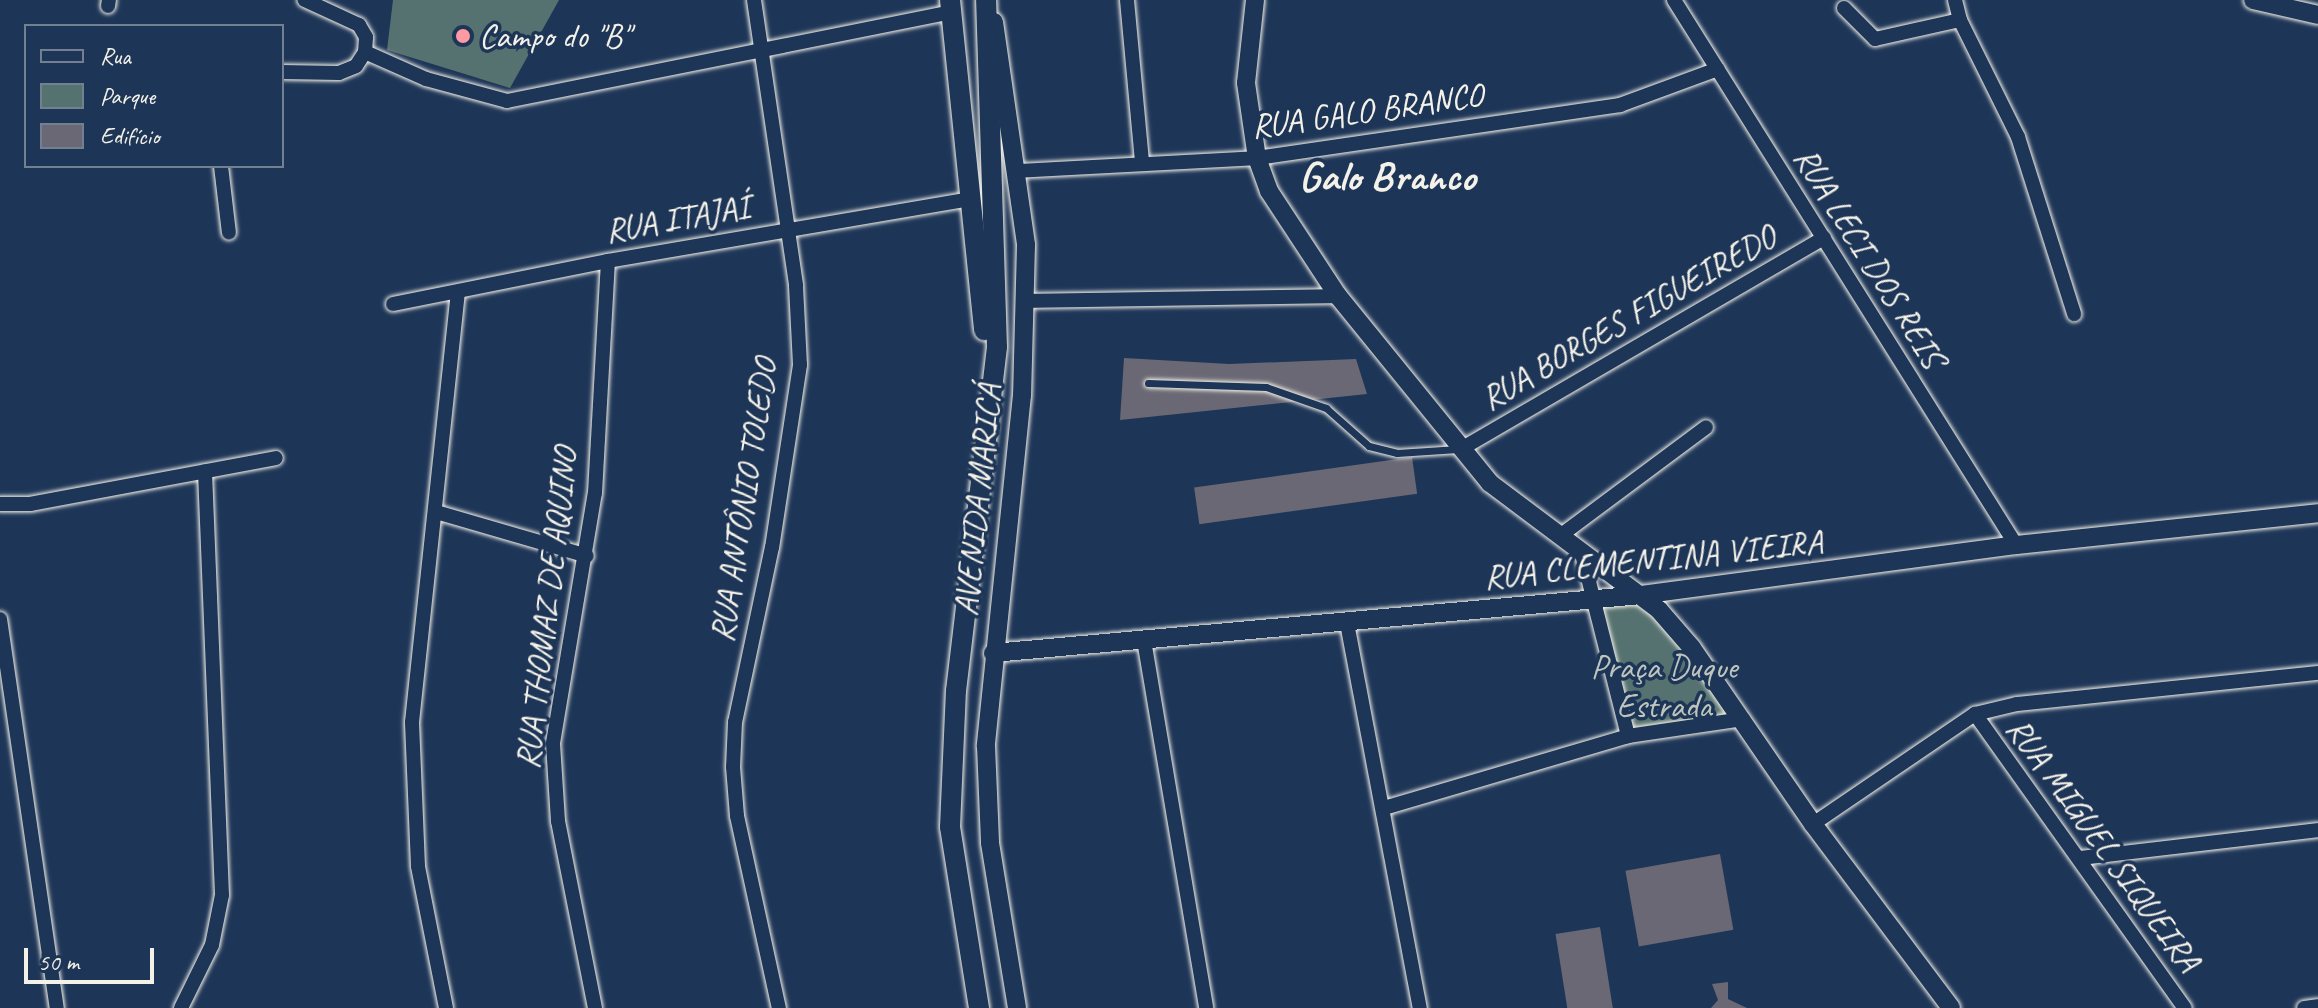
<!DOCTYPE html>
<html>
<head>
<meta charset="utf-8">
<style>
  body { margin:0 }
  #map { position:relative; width:2318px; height:1008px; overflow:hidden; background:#1d3557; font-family:Caveat,sans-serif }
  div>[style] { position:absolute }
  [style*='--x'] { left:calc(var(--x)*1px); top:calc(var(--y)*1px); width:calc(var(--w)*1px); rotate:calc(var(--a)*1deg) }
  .green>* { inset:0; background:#567270 }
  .building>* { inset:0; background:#6a6874; transform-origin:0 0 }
  .roads { filter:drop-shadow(0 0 2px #f4f1e8) drop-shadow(0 0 2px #f4f1e8) }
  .service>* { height:7px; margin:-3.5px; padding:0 3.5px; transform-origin:3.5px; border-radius:3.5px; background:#1d3557 }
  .minor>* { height:14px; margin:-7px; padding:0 7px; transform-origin:7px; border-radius:7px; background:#1d3557 }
  .tertiary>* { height:18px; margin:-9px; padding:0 9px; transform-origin:9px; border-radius:9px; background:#1d3557 }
  .secondary>* { height:20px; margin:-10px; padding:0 10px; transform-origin:10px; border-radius:10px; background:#1d3557 }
  .dots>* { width:22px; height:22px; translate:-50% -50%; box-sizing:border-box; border:4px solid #1d3557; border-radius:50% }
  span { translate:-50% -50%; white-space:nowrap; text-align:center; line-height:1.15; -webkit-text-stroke:7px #1d3557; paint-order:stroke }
  .poi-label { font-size:34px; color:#f4f1e8 }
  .left { translate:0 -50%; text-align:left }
  .street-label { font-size:34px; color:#f4f1e8 }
  .park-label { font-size:34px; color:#bdc5be }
  .district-label { font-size:42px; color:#f4f1e8; font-weight:700 }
  .legend { position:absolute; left:24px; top:24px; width:260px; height:144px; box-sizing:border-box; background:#1d3557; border:2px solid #738091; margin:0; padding:10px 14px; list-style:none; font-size:24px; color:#f4f1e8 }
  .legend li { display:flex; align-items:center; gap:16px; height:40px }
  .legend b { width:40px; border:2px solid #738091 }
  .scale { position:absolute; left:24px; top:948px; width:130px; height:36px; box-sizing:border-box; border:4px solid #f4f1e8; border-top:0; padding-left:10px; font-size:24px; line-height:28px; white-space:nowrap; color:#f4f1e8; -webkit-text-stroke:6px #1d3557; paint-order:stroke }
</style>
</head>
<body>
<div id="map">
  <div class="green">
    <i style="clip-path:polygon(393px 0,559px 0,510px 88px,387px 50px)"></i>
    <i style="clip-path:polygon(1641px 595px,1743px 719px,1633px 735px,1591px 600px)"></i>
  </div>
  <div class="building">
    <i style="clip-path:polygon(1124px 358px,1229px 364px,1356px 359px,1367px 394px,1120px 420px)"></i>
    <i style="left:1412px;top:457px;width:37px;height:220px;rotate:82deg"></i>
    <i style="left:1720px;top:854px;width:77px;height:96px;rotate:80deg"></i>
    <i style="left:1600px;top:927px;width:82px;height:45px;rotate:81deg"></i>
    <i style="clip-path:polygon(1728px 982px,1728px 999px,1747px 1008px,1711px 1008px,1718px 1000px,1712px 984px)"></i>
  </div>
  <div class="roads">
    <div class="service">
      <i style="--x:1148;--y:383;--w:118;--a:1.9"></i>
      <i style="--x:1266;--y:387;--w:64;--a:19.3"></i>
      <i style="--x:1326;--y:408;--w:57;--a:41.5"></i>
      <i style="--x:1369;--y:446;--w:29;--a:14"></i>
      <i style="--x:1397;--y:453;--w:61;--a:-3.8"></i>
    </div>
    <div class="minor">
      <i style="--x:754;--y:0;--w:289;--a:81.6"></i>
      <i style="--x:796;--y:286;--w:79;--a:87.1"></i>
      <i style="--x:800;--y:365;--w:184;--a:98.7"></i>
      <i style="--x:772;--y:547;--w:179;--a:101.9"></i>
      <i style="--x:735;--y:722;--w:45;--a:92.5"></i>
      <i style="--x:733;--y:767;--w:49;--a:85.3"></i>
      <i style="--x:737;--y:816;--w:197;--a:77.7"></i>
      <i style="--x:1127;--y:0;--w:164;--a:84.7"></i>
      <i style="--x:1674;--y:0;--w:643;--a:57.89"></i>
      <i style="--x:1955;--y:0;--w:21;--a:76"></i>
      <i style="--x:1960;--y:20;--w:131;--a:63.6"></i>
      <i style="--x:2018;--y:137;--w:186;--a:72.4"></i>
      <i style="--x:108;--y:6;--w:6;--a:-81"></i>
      <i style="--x:1844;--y:8;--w:44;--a:45"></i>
      <i style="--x:1875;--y:39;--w:87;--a:-12.6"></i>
      <i style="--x:365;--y:52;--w:67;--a:23.9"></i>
      <i style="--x:426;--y:79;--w:84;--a:15.2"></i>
      <i style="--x:507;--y:101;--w:453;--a:-11.3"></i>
      <i style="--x:282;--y:72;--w:57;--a:1"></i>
      <i style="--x:339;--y:73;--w:18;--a:-22"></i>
      <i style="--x:356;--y:66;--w:17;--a:-57"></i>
      <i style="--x:365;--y:52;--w:15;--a:-86"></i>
      <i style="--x:366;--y:37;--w:14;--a:-120"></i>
      <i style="--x:359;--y:25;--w:60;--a:-155.2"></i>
      <i style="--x:221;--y:166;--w:67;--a:83.2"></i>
      <i style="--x:1017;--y:171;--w:240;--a:-3.1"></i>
      <i style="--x:1257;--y:158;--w:367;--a:-8.3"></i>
      <i style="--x:1620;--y:105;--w:104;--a:-20.2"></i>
      <i style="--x:1028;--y:301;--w:310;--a:-0.9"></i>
      <i style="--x:393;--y:304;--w:219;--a:-11.3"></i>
      <i style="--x:608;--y:261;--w:369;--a:-9.7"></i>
      <i style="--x:1461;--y:449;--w:420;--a:-30.2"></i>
      <i style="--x:0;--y:504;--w:30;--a:0"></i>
      <i style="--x:30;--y:504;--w:250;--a:-10.6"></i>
      <i style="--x:436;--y:512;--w:157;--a:16.2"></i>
      <i style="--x:1560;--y:536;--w:182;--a:-36.7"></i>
      <i style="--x:1582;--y:554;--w:188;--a:75.8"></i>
      <i style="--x:0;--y:619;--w:393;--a:81.7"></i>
      <i style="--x:1347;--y:623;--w:392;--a:79.3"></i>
      <i style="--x:1144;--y:640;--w:373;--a:80.4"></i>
      <i style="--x:1975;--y:714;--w:361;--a:54.5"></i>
      <i style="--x:1384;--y:808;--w:254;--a:-16.4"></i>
      <i style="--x:1628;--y:736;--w:116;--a:-8.4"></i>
      <i style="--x:1813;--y:824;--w:196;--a:-34.2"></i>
      <i style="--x:1975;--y:714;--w:43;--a:-13.4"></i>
      <i style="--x:2017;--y:704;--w:303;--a:-5.9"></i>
      <i style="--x:2081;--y:858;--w:239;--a:-6.7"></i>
      <i style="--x:181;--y:1008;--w:70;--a:-63.8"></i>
      <i style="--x:212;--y:945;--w:51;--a:-78.7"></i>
      <i style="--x:222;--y:895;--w:424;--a:-92.3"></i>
      <i style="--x:446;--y:1008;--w:145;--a:-101.2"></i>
      <i style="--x:418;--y:866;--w:144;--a:-92.4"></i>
      <i style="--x:412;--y:722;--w:431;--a:-83.9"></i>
      <i style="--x:595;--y:1008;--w:191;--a:-101.2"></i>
      <i style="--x:558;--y:821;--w:78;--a:-93.7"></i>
      <i style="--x:553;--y:743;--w:254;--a:-80.5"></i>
      <i style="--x:595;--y:493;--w:232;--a:-86.8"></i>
      <i style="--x:2304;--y:1008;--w:14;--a:-8"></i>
    </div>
    <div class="tertiary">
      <i style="--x:1255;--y:0;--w:83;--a:96.2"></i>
      <i style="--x:1246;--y:83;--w:76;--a:81.7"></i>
      <i style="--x:1257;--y:158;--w:35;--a:70"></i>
      <i style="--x:1269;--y:191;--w:126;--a:56.7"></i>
      <i style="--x:1338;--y:296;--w:241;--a:50.9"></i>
      <i style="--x:1490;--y:483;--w:211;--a:36.9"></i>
      <i style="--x:1659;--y:610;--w:50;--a:49"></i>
      <i style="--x:1692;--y:648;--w:214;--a:55.5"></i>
      <i style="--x:1813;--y:824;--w:230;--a:53.1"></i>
      <i style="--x:2253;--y:0;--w:67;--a:13"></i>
      <i style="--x:994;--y:22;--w:225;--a:81.8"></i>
      <i style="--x:1026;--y:245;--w:150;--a:91.5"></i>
      <i style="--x:1022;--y:395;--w:353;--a:95.9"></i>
      <i style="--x:986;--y:746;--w:97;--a:87.6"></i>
      <i style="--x:990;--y:843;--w:167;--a:80.7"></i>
      <i style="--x:993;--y:653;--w:651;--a:-5.11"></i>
      <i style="--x:1641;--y:595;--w:378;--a:-7.6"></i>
      <i style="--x:2016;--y:545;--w:304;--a:-6"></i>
    </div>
    <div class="secondary">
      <i style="--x:950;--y:0;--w:332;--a:84.1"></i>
      <i style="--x:979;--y:1008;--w:183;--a:-99.1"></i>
      <i style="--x:950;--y:827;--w:136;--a:-87.5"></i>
      <i style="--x:956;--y:691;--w:346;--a:-83.2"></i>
      <i style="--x:997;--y:347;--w:347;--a:-91.8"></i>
    </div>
  </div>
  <div class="dots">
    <i style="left:463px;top:36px;background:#ff9aa2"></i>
  </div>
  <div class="poi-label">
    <span class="left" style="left:479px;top:36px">Campo do "B"</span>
  </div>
  <div class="street-label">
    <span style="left:1367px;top:110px;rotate:-8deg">RUA GALO BRANCO</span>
    <span style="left:677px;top:218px;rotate:-10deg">RUA ITAJAÍ</span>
    <span style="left:1870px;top:257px;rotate:58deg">RUA LECI DOS REIS</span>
    <span style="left:1628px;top:317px;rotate:-30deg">RUA BORGES FIGUEIREDO</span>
    <span style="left:743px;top:500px;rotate:-81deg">RUA ANTÔNIO TOLEDO</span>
    <span style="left:977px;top:500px;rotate:-84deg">AVENIDA MARICÁ</span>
    <span style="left:1653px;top:559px;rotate:-6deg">RUA CLEMENTINA VIEIRA</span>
    <span style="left:546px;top:608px;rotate:-83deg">RUA THOMAZ DE AQUINO</span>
    <span style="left:2104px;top:844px;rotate:54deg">RUA MIGUEL SIQUEIRA</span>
  </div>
  <div class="park-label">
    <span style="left:1664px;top:686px">Praça Duque<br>Estrada</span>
  </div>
  <div class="district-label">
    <span style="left:1387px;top:177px">Galo Branco</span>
  </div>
  <ul class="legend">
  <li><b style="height:10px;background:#1d3557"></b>Rua</li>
  <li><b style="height:22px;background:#567270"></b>Parque</li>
  <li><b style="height:22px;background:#6a6874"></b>Edifício</li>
  </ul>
  <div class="scale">50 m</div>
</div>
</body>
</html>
